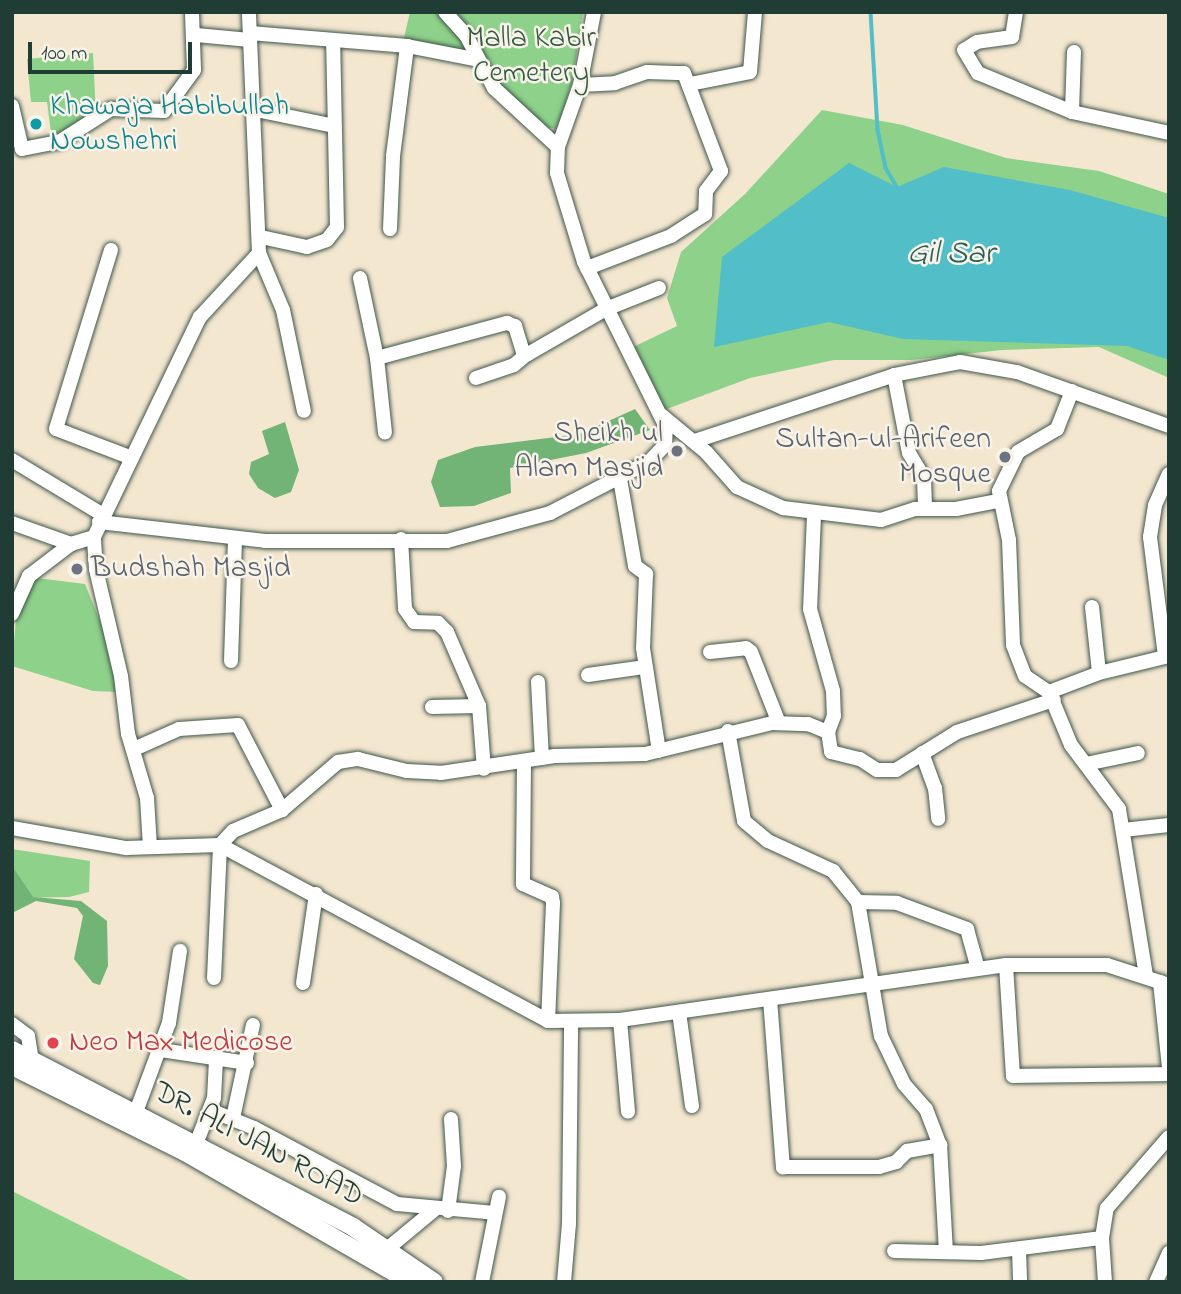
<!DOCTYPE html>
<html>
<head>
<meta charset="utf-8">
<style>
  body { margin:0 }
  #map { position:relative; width:1181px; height:1294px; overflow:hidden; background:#f4e7d0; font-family:"Indie Flower",sans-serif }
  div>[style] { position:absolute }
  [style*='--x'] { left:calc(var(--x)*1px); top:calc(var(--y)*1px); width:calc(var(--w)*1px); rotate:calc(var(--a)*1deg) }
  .green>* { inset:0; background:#8ed18a }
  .forest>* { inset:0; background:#72b376 }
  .water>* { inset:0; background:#51bec8 }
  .stream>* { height:3.5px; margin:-1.75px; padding:0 1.75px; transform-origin:1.75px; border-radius:1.75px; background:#51bec8 }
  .roads { filter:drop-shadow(0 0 2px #3f564b) drop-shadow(0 0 2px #3f564b) }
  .minor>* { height:14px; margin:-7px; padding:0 7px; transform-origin:7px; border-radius:7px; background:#fff }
  .major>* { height:18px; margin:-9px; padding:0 9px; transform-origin:9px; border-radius:9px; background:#fff }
  .dots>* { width:19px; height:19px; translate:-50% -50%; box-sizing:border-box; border:4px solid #f7f3e8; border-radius:50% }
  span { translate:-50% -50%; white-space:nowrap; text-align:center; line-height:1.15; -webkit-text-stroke:5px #f7f3e8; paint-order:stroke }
  .park-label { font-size:30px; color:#355b45 }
  .culture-label { font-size:30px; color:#0d838f }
  .left { translate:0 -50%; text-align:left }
  .worship-label { font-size:30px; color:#5b616d }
  .right { translate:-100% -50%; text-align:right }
  .health-label { font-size:30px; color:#be3a42 }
  .street-label { font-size:30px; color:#1f3d34 }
  .water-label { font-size:32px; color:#2c5d59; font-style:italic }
  .frame { position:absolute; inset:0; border:14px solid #1f3d34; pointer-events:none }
  .scale { position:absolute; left:28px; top:42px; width:164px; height:32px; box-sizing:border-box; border:4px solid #1f3d34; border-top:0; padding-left:9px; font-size:21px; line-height:24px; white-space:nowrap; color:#1f3d34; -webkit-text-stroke:5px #f7f3e8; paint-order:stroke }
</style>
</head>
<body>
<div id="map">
  <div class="green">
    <i style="clip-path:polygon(410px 12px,438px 12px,459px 35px,468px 53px,403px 42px)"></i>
    <i style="clip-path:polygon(448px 12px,583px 12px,572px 83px,557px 129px,539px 126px,504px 96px)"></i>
    <i style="clip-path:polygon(93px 53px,96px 114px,52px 140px,47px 102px,31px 102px,27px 59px)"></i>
    <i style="clip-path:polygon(822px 110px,903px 125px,1006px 158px,1099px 171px,1169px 194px,1169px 378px,1099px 347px,1002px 350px,912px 360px,834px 360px,750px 378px,664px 410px,629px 349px,677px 326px,667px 298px,681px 252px,745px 194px)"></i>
    <i style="clip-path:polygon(37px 578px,85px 584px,108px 641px,117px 692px,93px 691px,12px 666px,16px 619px,27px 585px)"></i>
    <i style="clip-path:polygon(12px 849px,90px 861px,89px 892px,69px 897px,12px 898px)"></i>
    <i style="clip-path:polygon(12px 1191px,193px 1282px,12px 1282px)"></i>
  </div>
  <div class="forest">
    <i style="clip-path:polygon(635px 409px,650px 430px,586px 453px,510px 468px,511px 493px,474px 506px,440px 507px,431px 482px,438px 460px,475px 447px,580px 434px)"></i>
    <i style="clip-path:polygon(285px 422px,299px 470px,291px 492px,275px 498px,258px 488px,249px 474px,251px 462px,269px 454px,262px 431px)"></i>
    <i style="clip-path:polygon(12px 866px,33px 897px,81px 901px,107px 921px,108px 966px,100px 985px,93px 983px,74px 959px,83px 916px,77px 908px,36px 901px,12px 913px)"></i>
  </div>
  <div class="water">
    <i style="clip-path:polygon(849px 163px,897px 187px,944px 167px,1070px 190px,1169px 218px,1169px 360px,1127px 346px,903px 339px,829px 322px,714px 347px,722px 257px)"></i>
  </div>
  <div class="stream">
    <i style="--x:871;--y:12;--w:118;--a:86.6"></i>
    <i style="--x:878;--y:130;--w:39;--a:78"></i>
    <i style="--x:886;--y:168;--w:22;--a:60"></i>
  </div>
  <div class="roads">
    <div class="minor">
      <i style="--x:445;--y:12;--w:31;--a:48"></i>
      <i style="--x:466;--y:35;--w:60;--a:62.2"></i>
      <i style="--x:494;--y:88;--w:87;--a:42.7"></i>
      <i style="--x:1016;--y:12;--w:25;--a:99"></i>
      <i style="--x:1012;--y:37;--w:35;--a:172"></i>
      <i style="--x:977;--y:42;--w:15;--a:148"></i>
      <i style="--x:964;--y:50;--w:27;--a:59"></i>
      <i style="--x:978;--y:73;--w:102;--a:22.5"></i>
      <i style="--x:1072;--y:112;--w:99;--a:12.2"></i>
      <i style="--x:250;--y:33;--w:158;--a:4.7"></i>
      <i style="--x:407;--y:46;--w:73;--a:11"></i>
      <i style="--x:196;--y:35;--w:54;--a:5.3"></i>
      <i style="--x:690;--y:84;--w:61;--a:-11.3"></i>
      <i style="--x:750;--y:72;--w:60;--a:-85.2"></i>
      <i style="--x:580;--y:85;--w:35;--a:-3"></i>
      <i style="--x:615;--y:83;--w:34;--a:-19"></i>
      <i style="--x:647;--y:72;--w:37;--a:2"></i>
      <i style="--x:684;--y:73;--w:105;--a:69.3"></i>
      <i style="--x:721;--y:171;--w:25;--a:127"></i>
      <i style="--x:706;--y:191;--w:23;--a:92"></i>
      <i style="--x:705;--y:214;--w:40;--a:147.1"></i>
      <i style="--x:671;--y:236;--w:90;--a:159.1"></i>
      <i style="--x:12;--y:106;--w:44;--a:76.9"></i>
      <i style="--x:22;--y:149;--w:38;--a:-11"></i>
      <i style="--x:59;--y:142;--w:62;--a:-32.4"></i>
      <i style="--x:111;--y:109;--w:53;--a:2.2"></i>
      <i style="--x:164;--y:111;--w:51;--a:-53.8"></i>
      <i style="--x:194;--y:70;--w:58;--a:-92"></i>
      <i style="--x:252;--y:109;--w:84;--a:11.7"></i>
      <i style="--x:1072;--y:112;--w:60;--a:-88.1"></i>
      <i style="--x:390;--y:229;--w:73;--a:-87.6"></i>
      <i style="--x:393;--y:156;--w:111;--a:-82.7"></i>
      <i style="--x:261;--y:237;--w:47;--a:12.3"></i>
      <i style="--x:307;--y:247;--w:21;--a:-19"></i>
      <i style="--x:327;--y:240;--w:16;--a:-52"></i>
      <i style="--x:337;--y:227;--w:186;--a:-91.2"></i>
      <i style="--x:111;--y:250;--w:187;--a:107.1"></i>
      <i style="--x:56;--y:429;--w:81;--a:20.9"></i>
      <i style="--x:259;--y:253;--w:62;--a:67.2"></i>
      <i style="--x:283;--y:310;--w:103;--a:78.3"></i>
      <i style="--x:360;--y:278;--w:82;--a:78"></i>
      <i style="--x:377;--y:358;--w:75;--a:83.9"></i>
      <i style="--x:377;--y:358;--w:135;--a:-15.1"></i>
      <i style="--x:507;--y:323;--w:9;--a:21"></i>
      <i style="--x:515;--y:326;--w:28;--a:73"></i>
      <i style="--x:523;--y:353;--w:5;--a:11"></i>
      <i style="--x:528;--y:354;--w:90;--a:-30"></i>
      <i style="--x:606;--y:309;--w:57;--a:-21.6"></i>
      <i style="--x:894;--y:375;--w:79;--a:79.1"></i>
      <i style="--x:909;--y:453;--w:29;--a:59"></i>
      <i style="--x:924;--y:478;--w:31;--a:88"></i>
      <i style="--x:476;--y:378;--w:40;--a:-18.9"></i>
      <i style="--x:514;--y:365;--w:16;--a:-40"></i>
      <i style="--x:1072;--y:391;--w:41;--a:111.5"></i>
      <i style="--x:1057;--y:429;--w:45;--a:149.5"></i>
      <i style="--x:1018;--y:452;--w:43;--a:116"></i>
      <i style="--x:999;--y:491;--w:50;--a:78.5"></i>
      <i style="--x:1009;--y:540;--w:105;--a:87.8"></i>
      <i style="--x:1013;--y:645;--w:33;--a:69"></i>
      <i style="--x:1025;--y:676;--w:29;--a:34"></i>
      <i style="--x:1049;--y:692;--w:57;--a:67.5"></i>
      <i style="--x:1071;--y:745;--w:80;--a:53.1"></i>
      <i style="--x:1119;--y:809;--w:168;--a:80.8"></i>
      <i style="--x:661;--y:415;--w:58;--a:39.4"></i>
      <i style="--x:706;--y:452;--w:47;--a:48.5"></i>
      <i style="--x:737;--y:487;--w:51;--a:24.5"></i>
      <i style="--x:783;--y:508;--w:99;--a:7"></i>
      <i style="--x:881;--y:520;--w:36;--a:-18"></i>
      <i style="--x:915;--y:509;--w:41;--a:0"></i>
      <i style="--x:956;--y:509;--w:43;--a:-10.8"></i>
      <i style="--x:695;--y:441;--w:210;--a:-18.3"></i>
      <i style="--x:894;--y:375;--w:67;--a:-11.1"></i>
      <i style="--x:960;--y:362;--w:58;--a:10"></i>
      <i style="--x:1017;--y:372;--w:161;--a:19.6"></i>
      <i style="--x:12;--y:460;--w:106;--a:31.1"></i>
      <i style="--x:620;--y:479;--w:88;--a:80.2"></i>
      <i style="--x:635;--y:566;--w:14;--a:36"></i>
      <i style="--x:646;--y:574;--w:74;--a:92.3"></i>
      <i style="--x:643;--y:648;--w:104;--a:81.2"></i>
      <i style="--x:814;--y:515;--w:94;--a:92.4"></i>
      <i style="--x:810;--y:609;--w:85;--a:74.3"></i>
      <i style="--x:833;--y:691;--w:25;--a:88"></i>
      <i style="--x:834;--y:716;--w:17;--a:111"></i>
      <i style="--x:828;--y:732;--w:20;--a:81"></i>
      <i style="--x:831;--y:752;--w:30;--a:14"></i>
      <i style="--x:860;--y:759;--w:20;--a:33"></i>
      <i style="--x:877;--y:770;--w:19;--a:0"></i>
      <i style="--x:896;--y:770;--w:72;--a:-31.9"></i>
      <i style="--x:957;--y:732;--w:102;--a:-18.3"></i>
      <i style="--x:99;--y:522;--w:167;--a:6.5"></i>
      <i style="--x:265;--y:541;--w:182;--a:0"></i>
      <i style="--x:447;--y:541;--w:107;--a:-15.2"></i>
      <i style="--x:550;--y:513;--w:111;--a:-27.3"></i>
      <i style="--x:649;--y:462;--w:23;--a:-47"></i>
      <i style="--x:665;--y:445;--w:18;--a:-87"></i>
      <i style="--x:666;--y:427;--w:184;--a:-116.4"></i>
      <i style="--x:584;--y:262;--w:93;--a:-106.9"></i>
      <i style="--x:557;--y:173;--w:26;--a:-88"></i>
      <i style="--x:558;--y:147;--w:66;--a:-70.5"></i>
      <i style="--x:580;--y:85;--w:74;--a:-79.1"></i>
      <i style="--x:12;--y:523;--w:63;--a:19.6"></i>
      <i style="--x:401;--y:539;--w:70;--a:86.7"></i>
      <i style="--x:405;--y:609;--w:16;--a:55"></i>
      <i style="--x:414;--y:622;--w:24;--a:2"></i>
      <i style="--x:438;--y:623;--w:13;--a:45"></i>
      <i style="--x:447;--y:632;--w:81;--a:66.6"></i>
      <i style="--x:479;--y:706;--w:63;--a:85.5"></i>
      <i style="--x:1092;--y:607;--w:66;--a:83.9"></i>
      <i style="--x:12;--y:614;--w:42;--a:-65.9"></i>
      <i style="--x:29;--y:576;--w:53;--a:-37.3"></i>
      <i style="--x:71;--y:544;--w:24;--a:-17"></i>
      <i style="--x:710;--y:652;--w:36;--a:-6"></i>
      <i style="--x:746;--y:648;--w:6;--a:39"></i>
      <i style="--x:751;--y:652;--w:76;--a:68.5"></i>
      <i style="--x:1165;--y:656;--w:120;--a:-97.2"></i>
      <i style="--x:1150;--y:537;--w:32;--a:-81"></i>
      <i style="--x:1155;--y:505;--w:34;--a:-66"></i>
      <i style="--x:231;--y:661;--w:122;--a:-88.1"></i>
      <i style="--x:588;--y:675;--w:58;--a:-8"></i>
      <i style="--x:538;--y:682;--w:76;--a:87"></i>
      <i style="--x:1049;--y:692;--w:53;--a:-20.8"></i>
      <i style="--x:1099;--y:673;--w:72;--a:-13.7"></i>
      <i style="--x:432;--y:707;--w:47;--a:-1.2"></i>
      <i style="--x:728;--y:731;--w:91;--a:79.9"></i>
      <i style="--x:744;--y:821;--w:31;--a:40"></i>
      <i style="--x:768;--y:841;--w:72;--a:24.8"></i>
      <i style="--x:833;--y:871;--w:40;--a:51"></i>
      <i style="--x:858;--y:902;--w:136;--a:80.3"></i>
      <i style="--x:881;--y:1036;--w:53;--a:64.4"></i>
      <i style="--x:904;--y:1084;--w:33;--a:49"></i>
      <i style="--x:926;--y:1109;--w:39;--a:69"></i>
      <i style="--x:940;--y:1145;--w:107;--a:86.8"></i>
      <i style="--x:134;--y:749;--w:49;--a:-24"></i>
      <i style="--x:179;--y:729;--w:59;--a:-3.9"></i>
      <i style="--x:238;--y:725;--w:96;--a:62.6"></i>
      <i style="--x:922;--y:753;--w:37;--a:70"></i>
      <i style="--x:935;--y:788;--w:31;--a:84"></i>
      <i style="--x:524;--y:762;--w:122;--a:90.5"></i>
      <i style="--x:523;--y:884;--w:32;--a:24"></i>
      <i style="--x:552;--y:897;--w:6;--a:81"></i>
      <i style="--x:553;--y:903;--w:118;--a:92.4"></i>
      <i style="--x:1086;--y:764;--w:53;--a:-11.9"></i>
      <i style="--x:12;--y:828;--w:116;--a:10"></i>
      <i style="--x:126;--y:848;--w:94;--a:-1.8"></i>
      <i style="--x:220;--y:845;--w:372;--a:28.2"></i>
      <i style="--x:548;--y:1021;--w:72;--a:-0.8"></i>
      <i style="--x:620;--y:1020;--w:390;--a:-8.1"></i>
      <i style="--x:1006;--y:965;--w:101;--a:0"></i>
      <i style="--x:1107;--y:965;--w:65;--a:17.9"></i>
      <i style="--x:1123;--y:830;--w:46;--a:-6.2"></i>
      <i style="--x:150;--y:847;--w:49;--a:-93.5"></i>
      <i style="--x:147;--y:798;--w:67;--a:-106.5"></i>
      <i style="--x:128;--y:734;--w:58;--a:-96.9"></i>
      <i style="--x:121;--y:676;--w:110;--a:-103.2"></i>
      <i style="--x:96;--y:569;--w:32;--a:-94"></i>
      <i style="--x:94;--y:537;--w:244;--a:-64.3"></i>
      <i style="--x:200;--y:317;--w:87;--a:-47.3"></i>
      <i style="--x:259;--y:253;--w:241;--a:-92.4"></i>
      <i style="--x:858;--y:902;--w:39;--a:1"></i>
      <i style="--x:897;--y:903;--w:75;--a:20.4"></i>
      <i style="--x:967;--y:929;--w:41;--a:74.6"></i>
      <i style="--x:1006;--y:965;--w:111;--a:86.4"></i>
      <i style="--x:1013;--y:1076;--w:156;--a:-0.7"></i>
      <i style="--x:214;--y:978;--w:133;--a:-87.4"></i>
      <i style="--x:220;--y:845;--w:19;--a:-47"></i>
      <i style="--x:233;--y:831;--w:53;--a:-23.2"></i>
      <i style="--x:282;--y:810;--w:74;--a:-40.6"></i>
      <i style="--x:338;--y:762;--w:20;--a:-9"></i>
      <i style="--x:358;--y:759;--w:50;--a:13.8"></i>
      <i style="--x:407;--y:771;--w:34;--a:3"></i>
      <i style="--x:441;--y:773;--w:115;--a:-8.5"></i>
      <i style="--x:555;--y:756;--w:90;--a:-1.3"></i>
      <i style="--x:645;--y:754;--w:131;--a:-13.7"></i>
      <i style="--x:772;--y:723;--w:36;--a:2"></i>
      <i style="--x:808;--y:724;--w:22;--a:22"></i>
      <i style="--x:1160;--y:982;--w:86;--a:84"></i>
      <i style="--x:303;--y:983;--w:90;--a:-81.7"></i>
      <i style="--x:770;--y:999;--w:169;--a:85.6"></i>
      <i style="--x:783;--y:1167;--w:96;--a:0"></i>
      <i style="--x:879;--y:1167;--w:18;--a:-16"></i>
      <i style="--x:896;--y:1162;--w:16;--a:-45"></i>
      <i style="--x:907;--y:1151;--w:34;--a:-10"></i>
      <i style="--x:679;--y:1012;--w:95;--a:82.1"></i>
      <i style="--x:620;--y:1020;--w:92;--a:85"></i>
      <i style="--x:12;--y:1024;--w:20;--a:37"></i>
      <i style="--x:28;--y:1036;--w:24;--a:81"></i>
      <i style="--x:161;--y:1050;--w:87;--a:8.6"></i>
      <i style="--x:210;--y:1110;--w:48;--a:22.2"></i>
      <i style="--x:254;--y:1128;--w:162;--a:28"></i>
      <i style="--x:397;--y:1204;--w:98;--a:5.2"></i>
      <i style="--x:136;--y:1112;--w:95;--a:-69.7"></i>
      <i style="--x:169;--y:1023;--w:73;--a:-81.3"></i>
      <i style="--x:233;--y:1118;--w:95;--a:-77.9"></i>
      <i style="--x:196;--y:1144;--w:49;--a:-68.6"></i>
      <i style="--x:214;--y:1098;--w:37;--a:-87"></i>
      <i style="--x:448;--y:1211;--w:45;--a:-82.4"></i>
      <i style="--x:454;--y:1166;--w:47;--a:-93.7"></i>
      <i style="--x:387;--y:1249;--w:61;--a:-39.7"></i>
      <i style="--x:1019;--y:1250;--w:32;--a:88"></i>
      <i style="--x:894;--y:1251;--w:87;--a:1.3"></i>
      <i style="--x:981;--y:1253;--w:122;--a:-7.1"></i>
      <i style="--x:482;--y:1282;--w:87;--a:-78.7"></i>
      <i style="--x:564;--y:1282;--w:58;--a:-85.1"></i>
      <i style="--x:569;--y:1224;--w:201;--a:-89.4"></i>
      <i style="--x:1105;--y:1282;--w:44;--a:-93.9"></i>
      <i style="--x:1102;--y:1238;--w:30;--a:-81"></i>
      <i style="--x:1107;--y:1208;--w:94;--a:-48.9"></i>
      <i style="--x:1156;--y:1282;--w:32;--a:-66"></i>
    </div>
    <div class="major">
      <i style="--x:12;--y:1050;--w:384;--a:27.4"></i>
      <i style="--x:353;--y:1227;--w:98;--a:34.2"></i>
      <i style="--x:12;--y:1066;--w:193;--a:26.4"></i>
      <i style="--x:185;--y:1152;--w:261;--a:29.9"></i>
    </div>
  </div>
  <div class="dots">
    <i style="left:36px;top:124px;background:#0f9aa8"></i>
    <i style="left:677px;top:451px;background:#6b7280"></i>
    <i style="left:1005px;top:457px;background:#6b7280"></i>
    <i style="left:77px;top:569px;background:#6b7280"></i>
    <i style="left:53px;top:1043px;background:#e0444e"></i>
  </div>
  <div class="park-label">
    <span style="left:531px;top:56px">Malla Kabir<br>Cemetery</span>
  </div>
  <div class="culture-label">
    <span class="left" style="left:50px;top:124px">Khawaja Habibullah<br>Nowshehri</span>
  </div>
  <div class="worship-label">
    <span class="right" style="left:663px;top:451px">Sheikh ul<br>Alam Masjid</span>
    <span class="right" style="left:991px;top:457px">Sultan-ul-Arifeen<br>Mosque</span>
    <span class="left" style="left:91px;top:569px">Budshah Masjid</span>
  </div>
  <div class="health-label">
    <span class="left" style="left:69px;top:1043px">Neo Max Medicose</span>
  </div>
  <div class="street-label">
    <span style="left:258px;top:1145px;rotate:28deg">DR. ALI JAN ROAD</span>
  </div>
  <div class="water-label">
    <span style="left:951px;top:255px">Gil Sar</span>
  </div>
  <div class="frame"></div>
  <div class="scale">100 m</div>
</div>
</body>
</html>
